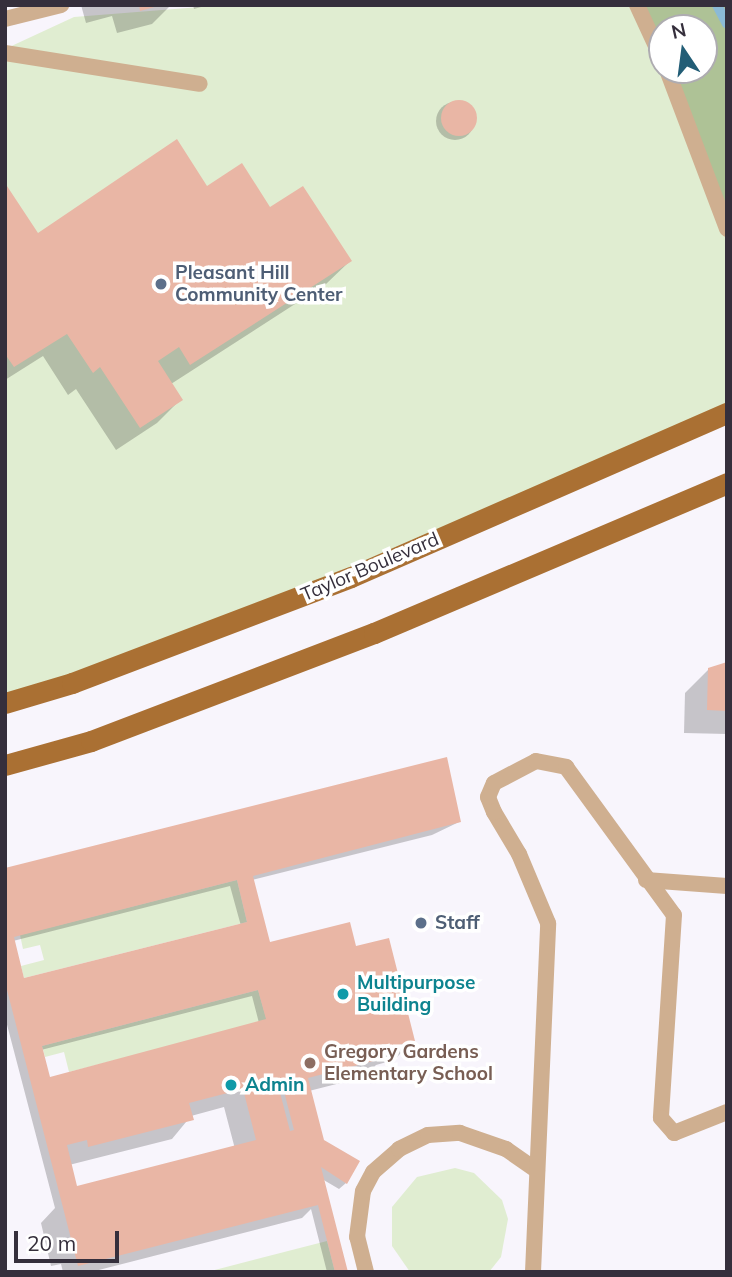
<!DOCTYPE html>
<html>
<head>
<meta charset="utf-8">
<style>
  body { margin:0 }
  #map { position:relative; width:732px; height:1277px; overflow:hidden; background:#f8f5fc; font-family:Mulish,sans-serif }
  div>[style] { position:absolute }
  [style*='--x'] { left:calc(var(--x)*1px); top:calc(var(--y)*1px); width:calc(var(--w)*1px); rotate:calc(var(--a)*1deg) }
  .green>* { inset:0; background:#e0edd1 }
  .forest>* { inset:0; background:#aec296 }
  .shadow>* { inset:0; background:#0003 }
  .round { border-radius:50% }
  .stream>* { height:10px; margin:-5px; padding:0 5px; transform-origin:5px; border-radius:5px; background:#8bbad6 }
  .building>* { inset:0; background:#e9b6a5 }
  .lane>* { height:16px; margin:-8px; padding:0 8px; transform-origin:8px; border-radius:8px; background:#cfaf90 }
  .primary>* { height:21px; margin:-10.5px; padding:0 10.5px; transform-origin:10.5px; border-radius:10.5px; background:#aa7033 }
  .dots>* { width:19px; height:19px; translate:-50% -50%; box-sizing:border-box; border:4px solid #fff; border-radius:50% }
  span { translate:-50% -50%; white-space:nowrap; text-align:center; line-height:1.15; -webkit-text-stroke:7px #fff; paint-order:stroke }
  .service-label { font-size:19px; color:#4e5e75; font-weight:700 }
  .left { translate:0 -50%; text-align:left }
  .street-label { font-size:19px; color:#352f3c }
  .culture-label { font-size:19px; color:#0d838f; font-weight:700 }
  .education-label { font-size:19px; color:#785e54; font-weight:700 }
  .frame { position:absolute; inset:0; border:7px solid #352f3c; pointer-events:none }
  .north { position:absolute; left:648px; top:14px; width:70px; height:70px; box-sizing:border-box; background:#fff; border:2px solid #aeacb1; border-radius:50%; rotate:347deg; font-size:19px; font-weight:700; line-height:28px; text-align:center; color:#352f3c }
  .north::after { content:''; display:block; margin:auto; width:24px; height:32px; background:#225d76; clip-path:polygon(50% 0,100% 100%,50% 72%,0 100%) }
  .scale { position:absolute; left:14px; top:1231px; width:105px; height:32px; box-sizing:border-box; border:4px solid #352f3c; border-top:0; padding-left:9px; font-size:21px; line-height:24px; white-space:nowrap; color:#352f3c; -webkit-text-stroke:5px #fff; paint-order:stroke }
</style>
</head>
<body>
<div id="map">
  <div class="green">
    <i style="clip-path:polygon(225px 5px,637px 5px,727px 229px,727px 414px,351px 577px,5px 703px,5px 49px,74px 17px)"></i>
    <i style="clip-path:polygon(237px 880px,247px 922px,24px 978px,21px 966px,44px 960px,40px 945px,23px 949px,20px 935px)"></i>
    <i style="clip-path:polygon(258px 990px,267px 1021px,69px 1072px,64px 1052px,45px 1057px,42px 1046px)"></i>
    <i style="clip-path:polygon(455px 1168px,474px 1173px,502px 1200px,508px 1219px,501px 1257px,489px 1272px,410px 1272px,392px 1246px,392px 1207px,417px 1177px)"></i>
    <i style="clip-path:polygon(327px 1241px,335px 1272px,207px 1272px)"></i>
  </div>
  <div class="forest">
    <i style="clip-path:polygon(637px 5px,727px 5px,727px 228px,667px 70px,704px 70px,704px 28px,662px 28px,662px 59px)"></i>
  </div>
  <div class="shadow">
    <i style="clip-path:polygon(81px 5px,171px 5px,152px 24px,117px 33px,112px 16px,86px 23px)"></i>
    <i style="clip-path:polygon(193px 5px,208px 5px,194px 9px)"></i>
    <i class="round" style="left:436px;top:102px;width:38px;height:38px"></i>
    <i style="clip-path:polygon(5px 186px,37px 236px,206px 188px,270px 210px,350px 261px,326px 284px,171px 384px,181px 399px,157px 423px,116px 450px,76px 389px,68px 395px,43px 356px,5px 380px)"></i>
    <i style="clip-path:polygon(727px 664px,727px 734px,684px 733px,685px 693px,709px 669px)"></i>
    <i style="clip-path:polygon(evenodd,459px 822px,432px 835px,252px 880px,270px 944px,355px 948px,413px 1041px,394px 1060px,376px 1065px,364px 1077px,309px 1091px,322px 1141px,346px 1183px,339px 1189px,322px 1179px,346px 1272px,327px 1272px,311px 1209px,302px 1218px,91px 1272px,63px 1272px,61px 1264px,51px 1266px,41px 1223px,55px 1208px,5px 1017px,5px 870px,459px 822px,230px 886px,241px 926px,21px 981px,13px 941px,230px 886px,459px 822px,252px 996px,259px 1023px,48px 1079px,41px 1050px,252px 996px,459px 822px,224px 1107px,235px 1149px,76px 1188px,69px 1165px,172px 1139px,191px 1116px,224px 1107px)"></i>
  </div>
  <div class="stream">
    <i style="--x:717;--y:5;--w:21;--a:62"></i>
  </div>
  <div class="building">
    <i style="clip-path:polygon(139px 5px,158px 5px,158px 6px,140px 11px)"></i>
    <i class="round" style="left:441px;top:100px;width:36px;height:36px"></i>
    <i style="clip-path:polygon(177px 139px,207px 186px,242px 163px,270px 207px,303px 186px,352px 261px,190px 365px,179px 347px,158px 361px,183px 400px,140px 428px,100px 367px,93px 373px,67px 334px,14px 367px,5px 354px,5px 183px,38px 233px)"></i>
    <i style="clip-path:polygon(727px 662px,727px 711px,707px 710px,708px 668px)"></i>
    <i style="clip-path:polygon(evenodd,447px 757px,461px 822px,253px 876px,270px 942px,350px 922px,356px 946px,389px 938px,415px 1041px,383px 1049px,385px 1058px,308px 1078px,324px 1140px,360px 1161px,347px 1184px,321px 1167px,348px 1272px,335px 1272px,318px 1205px,78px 1266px,5px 982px,5px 868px,447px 757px,237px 880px,247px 922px,24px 978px,14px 937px,237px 880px,447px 757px,258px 990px,266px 1019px,50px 1077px,42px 1046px,258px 990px,447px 757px,281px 1080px,294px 1130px,290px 1131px,277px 1081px,281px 1080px,447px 757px,243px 1089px,256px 1140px,77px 1186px,67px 1145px,87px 1140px,88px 1147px,194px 1120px,189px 1103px,243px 1089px)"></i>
  </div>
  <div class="lane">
    <i style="--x:637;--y:5;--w:60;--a:65.2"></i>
    <i style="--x:5;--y:19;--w:58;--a:-14"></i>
    <i style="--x:5;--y:53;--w:197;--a:9"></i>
    <i style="--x:667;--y:70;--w:170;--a:69.3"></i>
    <i style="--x:646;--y:880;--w:81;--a:4.2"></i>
    <i style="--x:366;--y:1272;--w:36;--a:-104"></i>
    <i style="--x:357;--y:1237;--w:46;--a:-82.6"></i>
    <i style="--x:363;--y:1191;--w:21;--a:-62"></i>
    <i style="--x:373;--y:1172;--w:35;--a:-41"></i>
    <i style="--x:399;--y:1149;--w:32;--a:-26"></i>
    <i style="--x:428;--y:1135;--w:32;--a:-4"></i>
    <i style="--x:460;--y:1133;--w:49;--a:19.2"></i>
    <i style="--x:506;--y:1149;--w:38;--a:35"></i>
    <i style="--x:533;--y:1272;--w:349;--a:-87.5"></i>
    <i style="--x:548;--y:923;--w:75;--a:-112.8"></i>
    <i style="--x:519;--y:854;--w:49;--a:-120.8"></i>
    <i style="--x:494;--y:812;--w:16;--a:-112"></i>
    <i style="--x:488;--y:797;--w:15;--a:-67"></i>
    <i style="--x:494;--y:783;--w:47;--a:-27.6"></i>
    <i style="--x:536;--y:761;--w:31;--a:11"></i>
    <i style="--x:566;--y:767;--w:183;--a:53.9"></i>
    <i style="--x:674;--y:915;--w:203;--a:93.7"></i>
    <i style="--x:661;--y:1118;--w:20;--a:49"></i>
    <i style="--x:674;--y:1133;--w:57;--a:-21.6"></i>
  </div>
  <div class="primary">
    <i style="--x:5;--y:703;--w:70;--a:-16.6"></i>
    <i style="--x:72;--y:683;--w:298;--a:-20.8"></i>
    <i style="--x:351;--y:577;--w:410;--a:-23.6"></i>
    <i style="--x:5;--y:765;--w:89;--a:-15.6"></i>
    <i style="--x:91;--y:741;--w:303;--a:-20.9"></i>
    <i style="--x:374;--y:633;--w:384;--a:-23"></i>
  </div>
  <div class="dots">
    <i style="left:161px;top:284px;background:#5c6f8a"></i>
    <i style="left:421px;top:923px;background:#5c6f8a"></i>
    <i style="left:343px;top:994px;background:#0f9aa8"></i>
    <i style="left:310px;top:1063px;background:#8d6e63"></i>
    <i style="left:231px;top:1085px;background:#0f9aa8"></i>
  </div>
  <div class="service-label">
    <span class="left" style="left:175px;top:284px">Pleasant Hill<br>Community Center</span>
    <span class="left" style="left:435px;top:923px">Staff</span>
  </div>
  <div class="street-label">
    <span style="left:370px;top:567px;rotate:-23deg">Taylor Boulevard</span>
  </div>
  <div class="culture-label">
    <span class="left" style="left:357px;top:994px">Multipurpose<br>Building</span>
    <span class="left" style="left:245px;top:1085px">Admin</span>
  </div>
  <div class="education-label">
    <span class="left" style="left:324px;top:1063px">Gregory Gardens<br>Elementary School</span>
  </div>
  <div class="frame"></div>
  <div class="north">N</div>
  <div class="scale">20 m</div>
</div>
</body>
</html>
